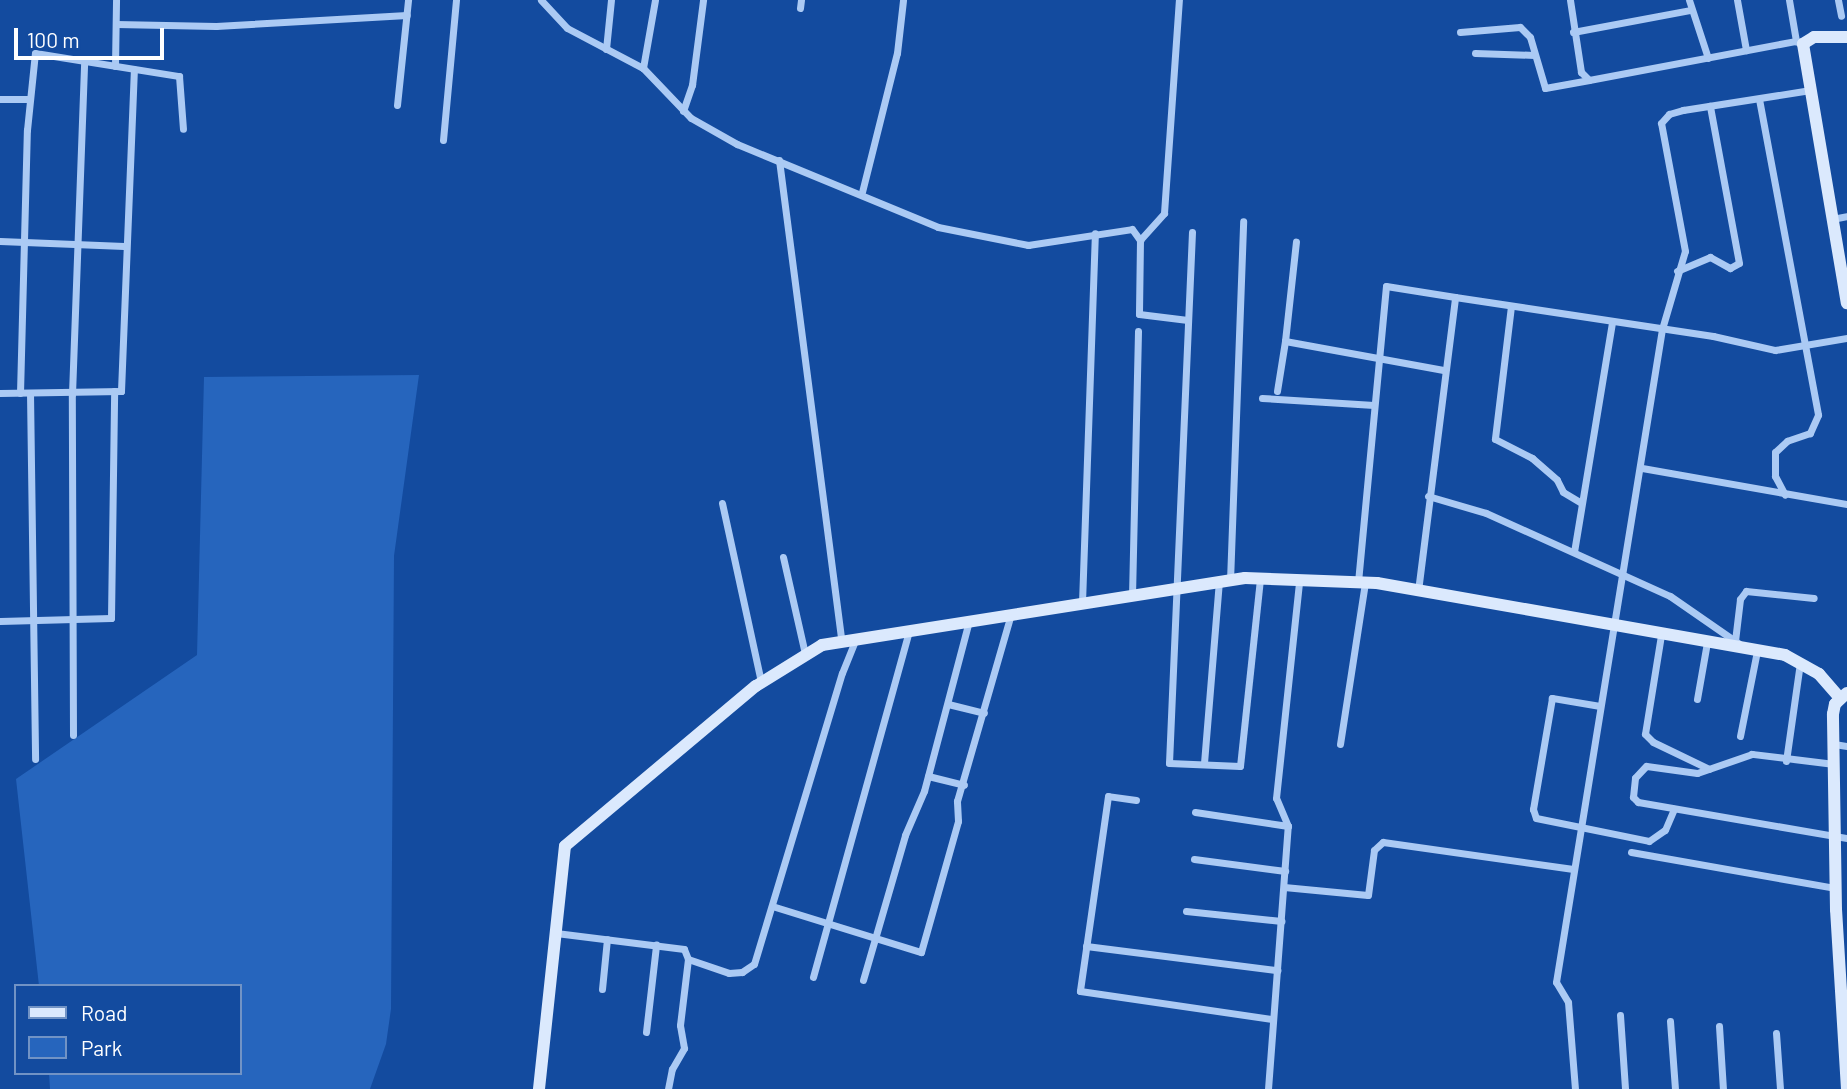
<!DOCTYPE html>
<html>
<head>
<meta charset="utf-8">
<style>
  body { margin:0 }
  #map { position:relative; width:1847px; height:1089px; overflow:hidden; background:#134b9f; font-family:Barlow,sans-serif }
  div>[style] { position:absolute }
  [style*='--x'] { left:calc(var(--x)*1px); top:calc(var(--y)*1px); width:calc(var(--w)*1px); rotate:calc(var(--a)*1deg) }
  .green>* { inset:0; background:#2665bd }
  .street>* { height:7px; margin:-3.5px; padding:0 3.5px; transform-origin:3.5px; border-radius:3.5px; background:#abcaf4 }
  .secondary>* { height:12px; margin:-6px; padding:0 6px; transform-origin:6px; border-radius:6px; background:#dbe9fd }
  span { translate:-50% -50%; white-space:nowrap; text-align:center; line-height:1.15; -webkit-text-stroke:7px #134b9f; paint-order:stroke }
  .legend { position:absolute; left:14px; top:984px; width:228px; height:91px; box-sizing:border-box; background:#134b9f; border:2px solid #7193c5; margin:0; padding:9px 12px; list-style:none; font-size:21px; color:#fff }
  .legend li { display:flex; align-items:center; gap:14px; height:35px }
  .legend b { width:35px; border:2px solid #7193c5 }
  .scale { position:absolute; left:14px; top:28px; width:150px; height:32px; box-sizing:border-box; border:4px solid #fff; border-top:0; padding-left:9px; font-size:21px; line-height:24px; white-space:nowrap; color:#fff; -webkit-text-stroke:5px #134b9f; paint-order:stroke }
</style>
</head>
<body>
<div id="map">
  <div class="green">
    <i style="clip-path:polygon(419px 375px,394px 556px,391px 1009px,386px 1044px,370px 1089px,50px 1089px,49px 1073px,240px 1073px,240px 986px,39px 986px,16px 779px,197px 655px,204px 377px)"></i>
  </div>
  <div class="street">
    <i style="--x:541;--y:0;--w:38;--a:47"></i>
    <i style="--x:567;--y:28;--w:86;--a:27.8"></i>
    <i style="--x:643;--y:68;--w:69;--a:46.2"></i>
    <i style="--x:691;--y:118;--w:53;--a:29.5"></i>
    <i style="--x:737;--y:144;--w:217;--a:22.4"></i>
    <i style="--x:938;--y:227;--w:92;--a:11.3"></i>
    <i style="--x:1028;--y:245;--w:105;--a:-8.7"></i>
    <i style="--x:1132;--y:229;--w:14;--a:54"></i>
    <i style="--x:1140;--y:240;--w:74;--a:90.8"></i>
    <i style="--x:1139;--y:314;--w:49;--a:7"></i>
    <i style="--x:1570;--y:0;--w:73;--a:81.3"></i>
    <i style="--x:1581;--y:72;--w:11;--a:45"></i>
    <i style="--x:1589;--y:80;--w:211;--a:-10.7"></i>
    <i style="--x:1796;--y:41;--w:8;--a:23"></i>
    <i style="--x:1689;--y:0;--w:61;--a:71.9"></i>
    <i style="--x:1737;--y:0;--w:51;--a:79.8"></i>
    <i style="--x:1789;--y:0;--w:42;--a:80.3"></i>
    <i style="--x:1838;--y:0;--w:16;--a:79"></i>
    <i style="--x:800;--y:8;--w:8;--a:-83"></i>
    <i style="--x:116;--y:24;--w:100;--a:1.1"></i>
    <i style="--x:216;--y:26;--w:191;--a:-3.3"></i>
    <i style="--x:1460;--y:32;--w:60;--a:-4.8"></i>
    <i style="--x:1520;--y:27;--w:14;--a:45"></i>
    <i style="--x:1530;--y:37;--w:53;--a:73.6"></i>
    <i style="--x:1545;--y:88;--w:45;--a:-10.3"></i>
    <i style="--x:1573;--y:32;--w:120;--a:-10.6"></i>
    <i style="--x:606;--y:49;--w:49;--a:-84.2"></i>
    <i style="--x:1475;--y:53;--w:59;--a:1.9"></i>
    <i style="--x:115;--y:66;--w:66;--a:-89.1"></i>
    <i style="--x:643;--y:68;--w:69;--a:-80"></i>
    <i style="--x:0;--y:99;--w:28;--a:0"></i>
    <i style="--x:1759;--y:99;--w:321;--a:79.4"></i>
    <i style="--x:1818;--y:415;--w:20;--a:114"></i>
    <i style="--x:1810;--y:433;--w:24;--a:161"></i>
    <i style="--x:1787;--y:441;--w:16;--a:137"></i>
    <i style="--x:1775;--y:452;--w:24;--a:90"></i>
    <i style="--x:1775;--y:476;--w:21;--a:62"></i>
    <i style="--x:397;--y:105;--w:106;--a:-84"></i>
    <i style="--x:683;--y:111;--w:28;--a:-71"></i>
    <i style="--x:692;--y:85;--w:86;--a:-82.6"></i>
    <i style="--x:443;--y:140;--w:141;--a:-84.7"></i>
    <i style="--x:779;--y:160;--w:484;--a:82.6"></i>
    <i style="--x:862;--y:192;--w:143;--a:-75.9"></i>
    <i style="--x:897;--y:53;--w:53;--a:-83.5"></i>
    <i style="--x:1832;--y:219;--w:15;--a:-11"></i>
    <i style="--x:1192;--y:232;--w:531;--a:92.48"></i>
    <i style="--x:1169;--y:763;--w:71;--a:2.4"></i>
    <i style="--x:1240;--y:766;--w:188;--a:-83.9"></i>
    <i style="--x:1140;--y:240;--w:36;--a:-48"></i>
    <i style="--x:1164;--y:213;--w:214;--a:-86"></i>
    <i style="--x:0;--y:241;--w:124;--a:2.3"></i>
    <i style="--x:1677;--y:271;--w:36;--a:-23"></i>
    <i style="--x:1710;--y:257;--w:23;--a:29"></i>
    <i style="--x:1730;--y:268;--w:10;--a:-29"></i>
    <i style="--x:1739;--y:263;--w:160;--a:-100.5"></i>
    <i style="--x:1511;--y:306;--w:134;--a:96.9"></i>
    <i style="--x:1495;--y:439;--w:42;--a:27.2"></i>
    <i style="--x:1532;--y:458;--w:33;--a:41"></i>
    <i style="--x:1557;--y:480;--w:13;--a:63"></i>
    <i style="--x:1563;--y:492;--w:21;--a:31"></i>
    <i style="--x:1285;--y:341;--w:100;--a:-83.7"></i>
    <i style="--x:1277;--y:391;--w:51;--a:-80.9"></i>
    <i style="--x:1285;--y:341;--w:161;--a:10.4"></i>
    <i style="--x:0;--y:393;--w:121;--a:-0.9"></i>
    <i style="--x:121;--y:391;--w:322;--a:-87.7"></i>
    <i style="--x:20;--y:393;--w:263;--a:-88.5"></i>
    <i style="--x:27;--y:130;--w:77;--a:-84.1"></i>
    <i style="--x:35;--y:53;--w:146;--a:9.1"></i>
    <i style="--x:179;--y:76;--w:53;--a:85.7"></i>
    <i style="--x:30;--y:393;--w:366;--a:89.2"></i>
    <i style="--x:1262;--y:398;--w:112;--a:3.6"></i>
    <i style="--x:1642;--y:468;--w:208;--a:10"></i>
    <i style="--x:1428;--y:496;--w:60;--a:16.3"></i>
    <i style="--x:1486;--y:513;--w:202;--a:24.3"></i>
    <i style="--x:1670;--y:596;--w:83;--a:34.7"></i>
    <i style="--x:722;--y:503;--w:183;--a:77.7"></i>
    <i style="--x:1574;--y:552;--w:233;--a:-80.6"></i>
    <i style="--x:783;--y:557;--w:99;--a:77.2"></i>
    <i style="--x:1230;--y:581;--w:360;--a:-87.9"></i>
    <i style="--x:1358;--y:582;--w:297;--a:-84.6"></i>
    <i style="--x:1386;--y:286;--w:70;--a:9.1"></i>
    <i style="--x:1418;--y:591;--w:296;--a:-82.8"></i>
    <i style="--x:1455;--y:297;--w:261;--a:8.6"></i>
    <i style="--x:1713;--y:336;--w:64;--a:12.7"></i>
    <i style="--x:1775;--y:350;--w:73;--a:-9.5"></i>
    <i style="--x:1132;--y:596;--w:265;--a:-88.7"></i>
    <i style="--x:1082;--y:603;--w:370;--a:-88"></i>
    <i style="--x:0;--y:621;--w:111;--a:-1.5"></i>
    <i style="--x:111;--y:618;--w:227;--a:-89.2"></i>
    <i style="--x:1661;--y:635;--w:100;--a:99.2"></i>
    <i style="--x:1645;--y:734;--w:11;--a:45"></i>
    <i style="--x:1653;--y:742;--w:62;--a:25.7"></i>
    <i style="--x:1735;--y:641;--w:42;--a:-83.2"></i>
    <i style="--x:1740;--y:599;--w:10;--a:-53"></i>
    <i style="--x:1746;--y:591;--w:68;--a:5.9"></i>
    <i style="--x:1697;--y:699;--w:58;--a:-80"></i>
    <i style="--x:948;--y:704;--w:37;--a:14"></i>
    <i style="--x:1600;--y:706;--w:49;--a:-170.5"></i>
    <i style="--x:1552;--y:698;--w:113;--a:99.7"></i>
    <i style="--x:1533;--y:809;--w:9;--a:72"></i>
    <i style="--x:1536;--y:818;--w:115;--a:11.5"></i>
    <i style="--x:1649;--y:841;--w:19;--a:-35"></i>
    <i style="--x:1665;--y:830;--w:23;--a:-67"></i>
    <i style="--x:73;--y:735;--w:341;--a:-90.2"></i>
    <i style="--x:72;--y:394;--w:332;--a:-87.9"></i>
    <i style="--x:1740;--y:736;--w:87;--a:-78.7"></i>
    <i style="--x:1340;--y:744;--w:163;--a:-81.2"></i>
    <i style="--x:1834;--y:744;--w:13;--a:9"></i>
    <i style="--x:1786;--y:761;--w:99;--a:-81.9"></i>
    <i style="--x:1204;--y:763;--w:182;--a:-85.3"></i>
    <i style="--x:1834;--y:764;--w:83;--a:-173"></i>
    <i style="--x:1752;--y:754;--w:58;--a:160.9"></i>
    <i style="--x:1697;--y:773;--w:51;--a:-172.2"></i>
    <i style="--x:1646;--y:766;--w:16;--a:133"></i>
    <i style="--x:1635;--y:778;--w:19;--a:96"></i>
    <i style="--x:1633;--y:797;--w:7;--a:45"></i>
    <i style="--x:1638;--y:802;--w:212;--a:9.8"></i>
    <i style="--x:928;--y:776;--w:37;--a:14"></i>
    <i style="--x:1136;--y:800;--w:28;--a:-172"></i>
    <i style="--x:1108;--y:796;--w:197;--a:98.2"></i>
    <i style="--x:1080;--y:991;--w:195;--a:8.3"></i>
    <i style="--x:1195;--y:812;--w:94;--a:8.6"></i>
    <i style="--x:1631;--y:852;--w:208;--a:10"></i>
    <i style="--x:1194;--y:859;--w:92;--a:7.5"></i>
    <i style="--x:1284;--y:887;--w:84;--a:5.4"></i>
    <i style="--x:1368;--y:895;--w:45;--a:-82.4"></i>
    <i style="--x:1374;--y:850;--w:12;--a:-42"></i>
    <i style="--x:1383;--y:842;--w:192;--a:8.1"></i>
    <i style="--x:772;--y:906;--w:156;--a:17.2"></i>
    <i style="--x:921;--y:952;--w:136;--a:-74.2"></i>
    <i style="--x:958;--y:821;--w:20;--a:-93"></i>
    <i style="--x:957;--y:801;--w:195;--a:-73.9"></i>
    <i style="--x:1186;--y:911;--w:96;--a:6"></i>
    <i style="--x:556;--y:933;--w:129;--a:7.1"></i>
    <i style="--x:684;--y:949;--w:11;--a:68"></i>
    <i style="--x:688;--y:959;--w:43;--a:18.9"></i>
    <i style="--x:729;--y:973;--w:13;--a:-4"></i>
    <i style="--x:742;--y:972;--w:14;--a:-34"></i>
    <i style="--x:754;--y:964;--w:304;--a:-73.2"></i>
    <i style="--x:842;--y:673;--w:38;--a:-68"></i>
    <i style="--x:1086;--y:946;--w:193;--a:7.2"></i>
    <i style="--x:813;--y:977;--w:360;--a:-74.5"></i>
    <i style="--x:863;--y:980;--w:151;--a:-73.8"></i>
    <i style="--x:905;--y:835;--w:48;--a:-66.6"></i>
    <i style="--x:924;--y:791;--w:176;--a:-75.2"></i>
    <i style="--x:602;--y:989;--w:50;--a:-84.3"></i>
    <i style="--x:1620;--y:1015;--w:74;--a:86.1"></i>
    <i style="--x:1670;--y:1021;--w:68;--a:85.8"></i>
    <i style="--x:1719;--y:1026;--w:63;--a:86.4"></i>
    <i style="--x:646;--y:1032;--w:88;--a:-83.4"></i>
    <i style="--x:1776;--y:1033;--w:56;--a:85.9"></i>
    <i style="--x:668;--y:1089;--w:20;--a:-79"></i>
    <i style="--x:672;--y:1069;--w:24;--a:-60"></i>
    <i style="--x:684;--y:1048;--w:23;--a:-100"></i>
    <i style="--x:680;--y:1025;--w:66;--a:-83.1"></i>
    <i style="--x:1268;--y:1089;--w:264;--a:-85.7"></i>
    <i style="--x:1288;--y:826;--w:30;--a:-113"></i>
    <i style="--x:1276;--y:798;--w:218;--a:-83.9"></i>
    <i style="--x:1575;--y:1089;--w:87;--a:-94.6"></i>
    <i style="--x:1568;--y:1002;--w:23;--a:-121"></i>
    <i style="--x:1556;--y:982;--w:662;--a:-80.78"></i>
    <i style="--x:1662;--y:329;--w:81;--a:-73.6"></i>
    <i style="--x:1685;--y:251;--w:130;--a:-100.6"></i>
    <i style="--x:1661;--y:123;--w:12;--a:-48"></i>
    <i style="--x:1669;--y:114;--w:15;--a:-16"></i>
    <i style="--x:1683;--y:110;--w:129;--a:-8.9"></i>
  </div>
  <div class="secondary">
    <i style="--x:1847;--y:37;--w:33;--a:180"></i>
    <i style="--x:1814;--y:37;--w:13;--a:148"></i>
    <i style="--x:1803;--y:44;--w:263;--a:80.4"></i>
    <i style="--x:539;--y:1089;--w:244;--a:-83.9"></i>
    <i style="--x:565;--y:846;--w:249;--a:-40"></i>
    <i style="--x:756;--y:686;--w:78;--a:-31.8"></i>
    <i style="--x:822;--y:645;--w:428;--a:-9"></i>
    <i style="--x:1245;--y:578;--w:132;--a:2.2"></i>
    <i style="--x:1377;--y:583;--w:414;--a:10"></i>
    <i style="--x:1785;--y:655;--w:39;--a:29"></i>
    <i style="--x:1819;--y:674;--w:32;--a:49"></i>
    <i style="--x:1847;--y:1089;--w:179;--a:-93.5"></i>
    <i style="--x:1836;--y:910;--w:196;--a:-90.9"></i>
    <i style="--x:1833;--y:714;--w:10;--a:-79"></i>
    <i style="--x:1835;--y:704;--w:16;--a:-43"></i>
  </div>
  <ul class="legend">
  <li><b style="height:9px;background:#dbe9fd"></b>Road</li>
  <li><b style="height:19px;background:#2665bd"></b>Park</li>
  </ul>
  <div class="scale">100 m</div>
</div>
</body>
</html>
